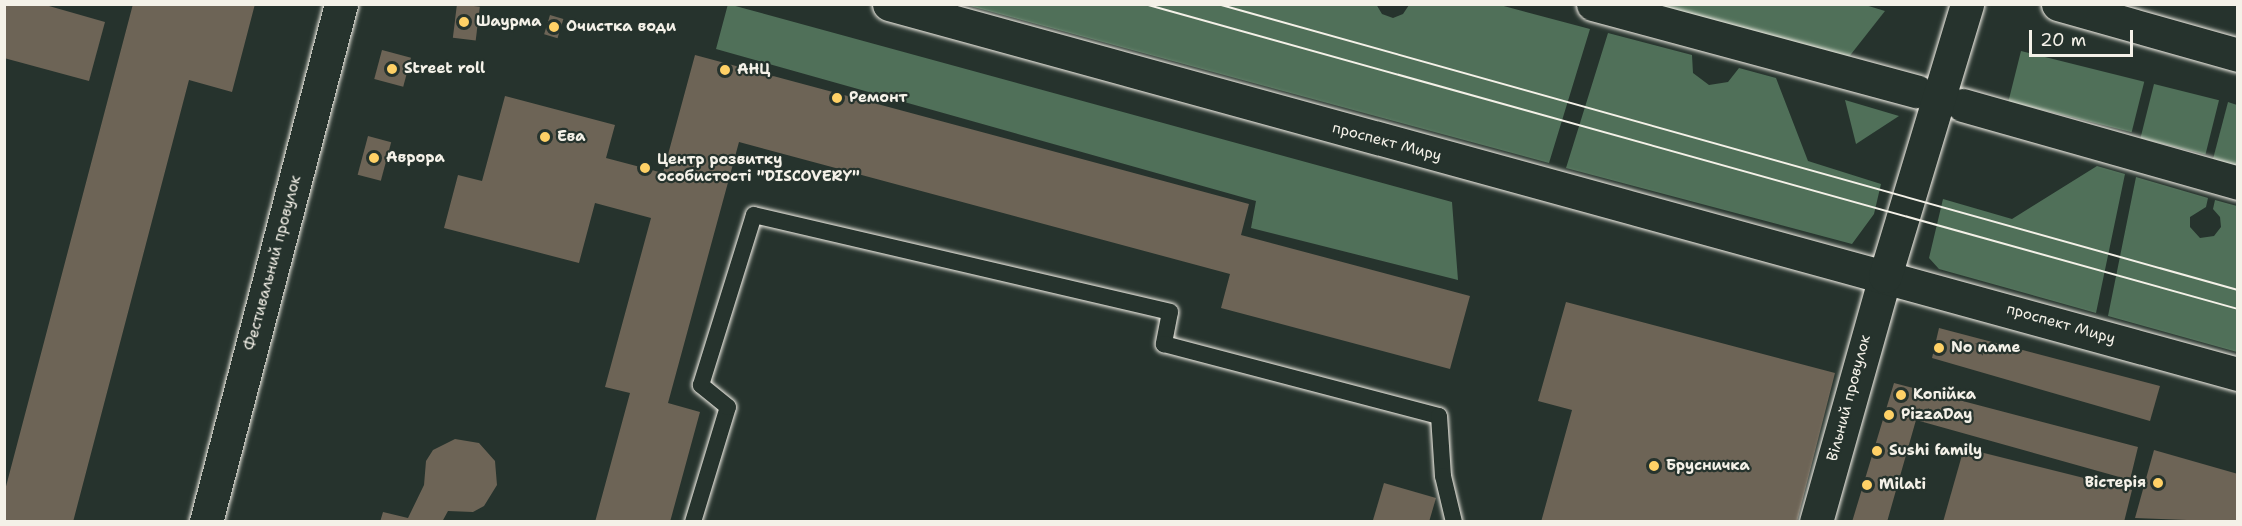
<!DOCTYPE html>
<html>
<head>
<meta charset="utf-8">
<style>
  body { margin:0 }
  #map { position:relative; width:2242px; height:526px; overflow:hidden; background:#26332d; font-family:"Shantell Sans",sans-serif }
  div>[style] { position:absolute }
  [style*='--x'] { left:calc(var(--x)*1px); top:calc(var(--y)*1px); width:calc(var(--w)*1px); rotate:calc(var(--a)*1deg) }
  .green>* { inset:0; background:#507059; transform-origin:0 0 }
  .building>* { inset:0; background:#6d6456; transform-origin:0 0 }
  .roads { filter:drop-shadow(0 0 2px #f4f1e8) drop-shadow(0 0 2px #f4f1e8) }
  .lane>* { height:16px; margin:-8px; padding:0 8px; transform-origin:8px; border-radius:8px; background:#26332d }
  .street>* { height:33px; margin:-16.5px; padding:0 16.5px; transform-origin:16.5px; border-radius:16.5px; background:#26332d }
  .secondary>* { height:33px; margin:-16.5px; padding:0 16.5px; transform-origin:16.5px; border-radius:16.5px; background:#26332d }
  .tram>* { height:1.5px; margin:-0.75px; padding:0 0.75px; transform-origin:0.75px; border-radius:0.75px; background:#f4f1e8 }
  .dots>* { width:16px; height:16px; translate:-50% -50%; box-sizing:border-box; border:3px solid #26332d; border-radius:50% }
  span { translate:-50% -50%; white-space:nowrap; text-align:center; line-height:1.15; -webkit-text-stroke:4.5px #26332d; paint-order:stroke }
  .poi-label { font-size:15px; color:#f4f1e8; font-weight:700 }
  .left { translate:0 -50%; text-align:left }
  .right { translate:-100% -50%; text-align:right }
  .street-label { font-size:15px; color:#f4f1e8 }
  .frame { position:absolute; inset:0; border:6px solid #f4f1e8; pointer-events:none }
  .scale { position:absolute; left:2029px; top:30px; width:104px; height:27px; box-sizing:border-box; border:3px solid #f4f1e8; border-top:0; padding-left:8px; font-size:18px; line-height:21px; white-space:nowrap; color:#f4f1e8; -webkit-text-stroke:4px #26332d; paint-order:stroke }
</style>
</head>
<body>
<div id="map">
  <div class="green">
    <i style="clip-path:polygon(728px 4px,1452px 202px,1458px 280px,1251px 228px,1256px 201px,716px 49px)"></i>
    <i style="clip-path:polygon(1376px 4px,1382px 14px,1393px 18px,1403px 14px,1409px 5px,1500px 5px,1590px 29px,1549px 163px,966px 5px)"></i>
    <i style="clip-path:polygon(1862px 4px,1885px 11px,1848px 58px,1651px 5px)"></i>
    <i style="clip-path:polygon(1608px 33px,1692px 55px,1693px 73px,1709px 85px,1728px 82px,1739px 68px,1776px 78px,1808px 161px,1881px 184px,1874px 214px,1852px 244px,1566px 168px)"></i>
    <i style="left:2021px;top:51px;width:127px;height:52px;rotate:14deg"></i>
    <i style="left:2154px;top:84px;width:67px;height:56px;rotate:14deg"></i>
    <i style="clip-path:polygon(1845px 100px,1899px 116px,1856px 144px)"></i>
    <i style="clip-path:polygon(2228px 102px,2237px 105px,2237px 166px,2213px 159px)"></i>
    <i style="clip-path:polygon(2097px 166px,2125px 174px,2096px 313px,1939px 269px,1929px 258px,1943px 199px,2012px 219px)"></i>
    <i style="clip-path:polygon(2136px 177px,2208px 198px,2206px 207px,2190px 217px,2190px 227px,2200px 238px,2214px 236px,2221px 227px,2220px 217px,2213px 209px,2215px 200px,2237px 206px,2237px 352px,2108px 316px)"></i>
  </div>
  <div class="building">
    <i style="clip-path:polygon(4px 4px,42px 4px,105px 22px,89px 81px,4px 58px)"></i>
    <i style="clip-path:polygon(133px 4px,255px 4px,232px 92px,189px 80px,73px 522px,4px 522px,4px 494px)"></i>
    <i style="left:457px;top:4px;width:23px;height:34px;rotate:7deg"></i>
    <i style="left:550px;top:15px;width:14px;height:20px;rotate:17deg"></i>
    <i style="left:382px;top:50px;width:30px;height:30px;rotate:15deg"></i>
    <i style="clip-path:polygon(695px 55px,1249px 204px,1241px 235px,1470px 296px,1450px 369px,1221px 308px,1230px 274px,739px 142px,668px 403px,700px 412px,670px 522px,595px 522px,630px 393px,605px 387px,651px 218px,595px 203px,579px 263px,444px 228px,458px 175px,482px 181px,505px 96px,615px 125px,606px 158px,663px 173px)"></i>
    <i style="left:368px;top:136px;width:24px;height:40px;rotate:15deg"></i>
    <i style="clip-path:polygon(1566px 302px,1835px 373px,1797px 522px,1541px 522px,1572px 410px,1538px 401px)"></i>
    <i style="clip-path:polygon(1939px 328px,2160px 386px,2150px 421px,1932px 358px)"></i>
    <i style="clip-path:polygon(1894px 383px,2138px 447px,2130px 480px,1916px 420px,1887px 522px,1852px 522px)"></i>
    <i style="clip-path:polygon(455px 439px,479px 443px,495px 461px,497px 485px,484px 506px,473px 512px,448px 511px,442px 522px,380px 522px,383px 512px,408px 518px,424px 485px,426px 461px,433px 450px)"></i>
    <i style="clip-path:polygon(1964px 448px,2132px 490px,2124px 522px,1943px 522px)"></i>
    <i style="clip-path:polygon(2154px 450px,2238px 474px,2238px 522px,2135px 518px)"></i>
    <i style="clip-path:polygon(1384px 483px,1436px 498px,1429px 522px,1373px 520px)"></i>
  </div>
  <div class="roads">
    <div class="lane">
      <i style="--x:693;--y:522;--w:120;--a:-73.1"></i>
      <i style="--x:728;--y:407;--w:35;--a:-141"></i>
      <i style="--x:701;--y:385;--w:178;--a:-72.7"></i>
      <i style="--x:754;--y:215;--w:427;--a:13.1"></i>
      <i style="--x:1170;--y:312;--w:33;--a:101"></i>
      <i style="--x:1164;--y:344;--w:284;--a:14.7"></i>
      <i style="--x:1439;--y:416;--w:60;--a:86.2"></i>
      <i style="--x:1443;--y:476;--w:47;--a:76.6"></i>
    </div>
    <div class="street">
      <i style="--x:1593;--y:4;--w:335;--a:15.1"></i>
      <i style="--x:1963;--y:105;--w:286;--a:15.8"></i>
      <i style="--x:206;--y:522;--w:535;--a:-75.39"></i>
      <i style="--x:1816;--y:522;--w:255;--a:-74.3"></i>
    </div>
    <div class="secondary">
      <i style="--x:889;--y:4;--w:1399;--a:15.34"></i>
      <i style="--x:2058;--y:4;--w:187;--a:15.8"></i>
      <i style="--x:1885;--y:276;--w:284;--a:-73.2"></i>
    </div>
  </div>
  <div class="tram">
    <i style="--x:1145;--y:4;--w:1135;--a:15.59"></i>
    <i style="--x:1218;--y:4;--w:1059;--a:15.66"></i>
  </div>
  <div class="dots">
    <i style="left:464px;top:22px;background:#ffd166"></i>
    <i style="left:554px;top:27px;background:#ffd166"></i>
    <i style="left:392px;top:69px;background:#ffd166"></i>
    <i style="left:725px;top:70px;background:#ffd166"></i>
    <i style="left:837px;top:98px;background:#ffd166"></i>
    <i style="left:545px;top:137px;background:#ffd166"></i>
    <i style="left:374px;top:158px;background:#ffd166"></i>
    <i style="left:645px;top:168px;background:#ffd166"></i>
    <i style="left:1939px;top:348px;background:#ffd166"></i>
    <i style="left:1901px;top:395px;background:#ffd166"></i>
    <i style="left:1889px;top:415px;background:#ffd166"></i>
    <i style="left:1877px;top:451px;background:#ffd166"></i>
    <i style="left:1654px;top:466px;background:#ffd166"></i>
    <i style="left:2158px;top:483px;background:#ffd166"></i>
    <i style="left:1867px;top:485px;background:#ffd166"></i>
  </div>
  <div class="poi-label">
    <span class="left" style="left:476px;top:22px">Шаурма</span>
    <span class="left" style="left:566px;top:27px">Очистка води</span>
    <span class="left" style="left:404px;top:69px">Street roll</span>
    <span class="left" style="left:737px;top:70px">АНЦ</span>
    <span class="left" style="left:849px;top:98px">Ремонт</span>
    <span class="left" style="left:557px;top:137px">Ева</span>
    <span class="left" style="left:386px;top:158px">Аврора</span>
    <span class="left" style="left:657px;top:168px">Центр розвитку<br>особистості "DISCOVERY"</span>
    <span class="left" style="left:1951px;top:348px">No name</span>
    <span class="left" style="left:1913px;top:395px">Копійка</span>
    <span class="left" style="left:1901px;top:415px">PizzaDay</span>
    <span class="left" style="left:1889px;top:451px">Sushi family</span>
    <span class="left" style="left:1666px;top:466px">Брусничка</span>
    <span class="right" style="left:2146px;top:483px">Вістерія</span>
    <span class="left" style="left:1879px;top:485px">Milati</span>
  </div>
  <div class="street-label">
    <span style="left:1387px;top:142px;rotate:15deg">проспект Миру</span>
    <span style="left:273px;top:263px;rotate:-75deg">Фестивальний провулок</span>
    <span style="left:2061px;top:324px;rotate:16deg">проспект Миру</span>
    <span style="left:1849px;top:398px;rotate:-75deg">Вільний провулок</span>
  </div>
  <div class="frame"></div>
  <div class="scale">20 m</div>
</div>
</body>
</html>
